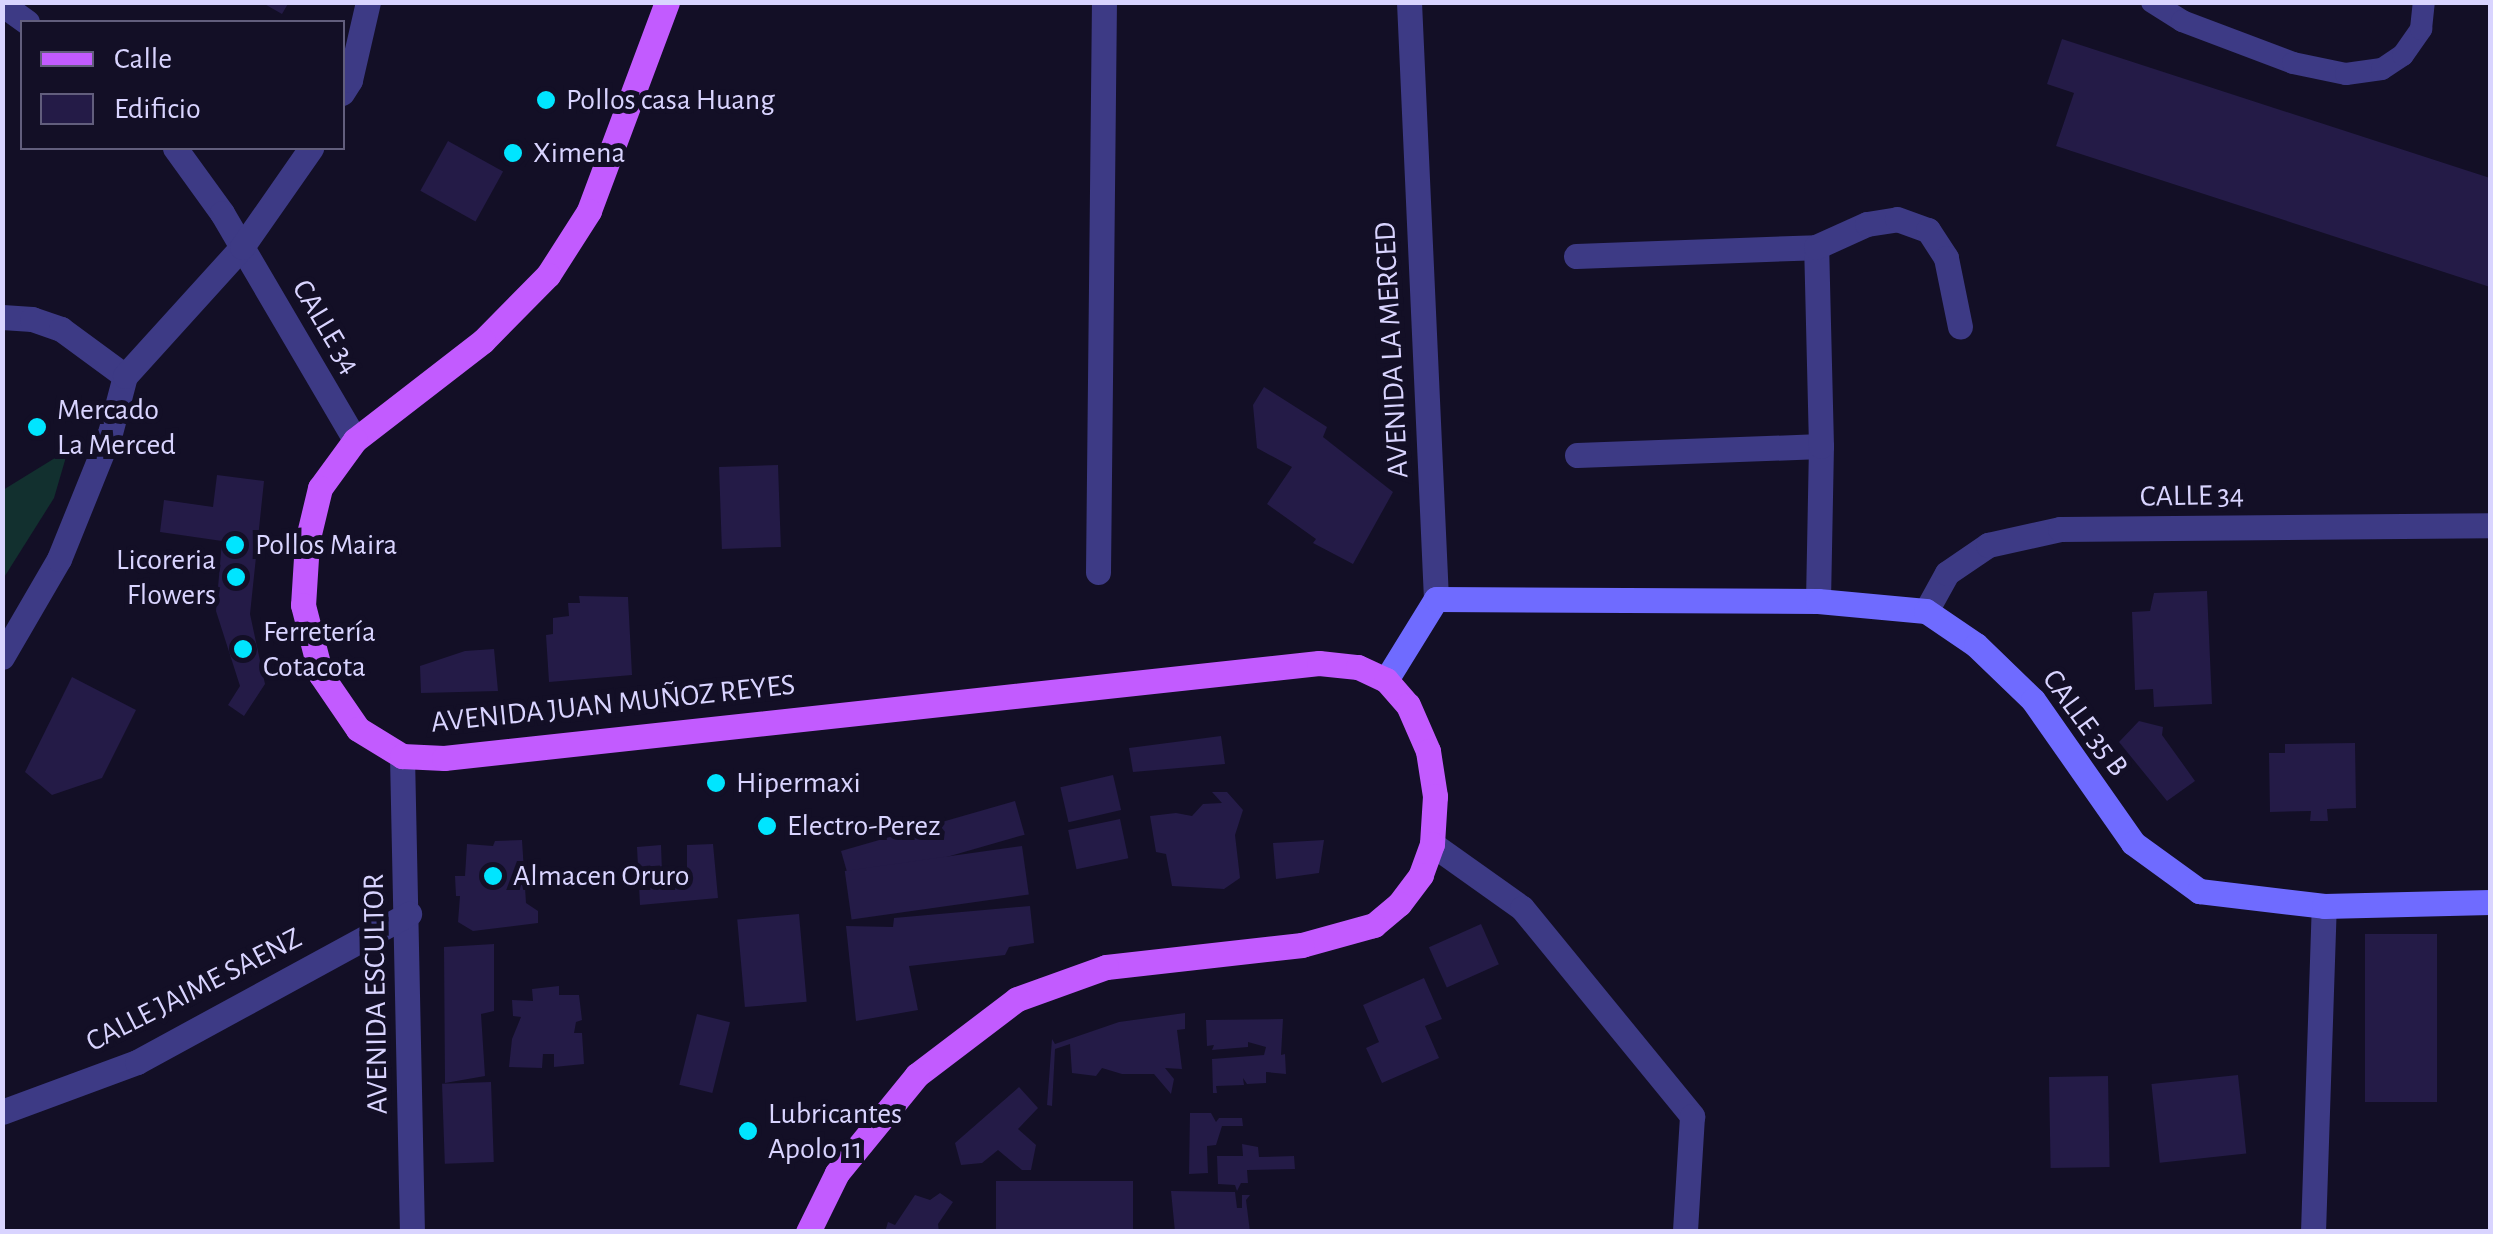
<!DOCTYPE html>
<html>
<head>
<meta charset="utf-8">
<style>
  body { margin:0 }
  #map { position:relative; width:2493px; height:1234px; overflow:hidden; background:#130f26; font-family:"Alegreya Sans",sans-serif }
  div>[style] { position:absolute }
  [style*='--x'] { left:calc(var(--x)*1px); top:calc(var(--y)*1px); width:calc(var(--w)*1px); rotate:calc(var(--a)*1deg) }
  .green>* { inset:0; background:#12302f }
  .building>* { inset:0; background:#241b47; transform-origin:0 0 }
  .lane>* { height:22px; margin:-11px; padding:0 11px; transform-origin:11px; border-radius:11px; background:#3d3a85 }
  .street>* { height:25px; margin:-12.5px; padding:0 12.5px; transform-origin:12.5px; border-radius:12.5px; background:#3d3a85 }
  .secondary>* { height:25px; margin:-12.5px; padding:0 12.5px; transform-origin:12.5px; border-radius:12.5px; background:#6f6bff }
  .primary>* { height:25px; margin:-12.5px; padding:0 12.5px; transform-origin:12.5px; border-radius:12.5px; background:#c25bff }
  .dots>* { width:28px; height:28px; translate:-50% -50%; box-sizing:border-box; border:5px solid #130f26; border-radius:50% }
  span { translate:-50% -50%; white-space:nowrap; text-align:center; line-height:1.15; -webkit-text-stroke:10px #130f26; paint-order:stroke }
  .poi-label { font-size:30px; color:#d9d4ff }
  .left { translate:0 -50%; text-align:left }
  .right { translate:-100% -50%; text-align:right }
  .street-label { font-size:30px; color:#d9d4ff }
  .frame { position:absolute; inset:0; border:5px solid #d9d4ff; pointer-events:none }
  .legend { position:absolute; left:20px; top:20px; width:325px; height:130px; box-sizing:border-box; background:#130f26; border:2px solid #625e7d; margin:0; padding:12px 18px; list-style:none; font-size:30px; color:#d9d4ff }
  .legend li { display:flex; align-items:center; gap:20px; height:50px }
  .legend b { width:50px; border:2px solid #625e7d }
</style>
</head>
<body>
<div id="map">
  <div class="green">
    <i style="clip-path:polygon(68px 450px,54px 498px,3px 579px,3px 490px)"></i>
  </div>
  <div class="building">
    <i style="clip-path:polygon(261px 2px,289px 2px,282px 14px)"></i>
    <i style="clip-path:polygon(2062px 39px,2490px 178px,2490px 287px,2056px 146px,2074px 93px,2047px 84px)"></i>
    <i style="left:448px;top:141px;width:63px;height:57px;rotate:29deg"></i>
    <i style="clip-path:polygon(1264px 387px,1327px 427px,1323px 437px,1393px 492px,1353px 564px,1313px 543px,1316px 539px,1267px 504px,1292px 467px,1257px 448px,1253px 405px)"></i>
    <i style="left:778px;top:465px;width:82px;height:59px;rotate:88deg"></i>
    <i style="clip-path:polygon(217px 475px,264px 481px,250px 614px,265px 684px,244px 716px,228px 705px,240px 686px,216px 611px,222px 541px,160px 532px,164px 500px,213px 507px)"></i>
    <i style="clip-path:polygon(2207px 591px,2212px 704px,2154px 707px,2153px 689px,2135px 690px,2132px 612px,2150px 611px,2154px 593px)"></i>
    <i style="clip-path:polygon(579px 596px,628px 597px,632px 675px,549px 682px,546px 635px,553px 634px,553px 618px,569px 616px,568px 603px,580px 603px)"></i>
    <i style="clip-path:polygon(494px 649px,498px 691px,421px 693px,420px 666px,465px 651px)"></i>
    <i style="clip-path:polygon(72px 677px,136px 710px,102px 778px,52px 795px,25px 772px)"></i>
    <i style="clip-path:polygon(2139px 721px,2163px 727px,2162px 735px,2195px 781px,2167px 801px,2119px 742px)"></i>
    <i style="clip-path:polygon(1221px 736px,1225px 764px,1133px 772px,1129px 748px)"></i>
    <i style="clip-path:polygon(2355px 743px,2356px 808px,2327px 809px,2328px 821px,2310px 821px,2311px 811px,2270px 812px,2269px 753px,2285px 753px,2285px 744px)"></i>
    <i style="left:1113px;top:775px;width:36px;height:54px;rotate:77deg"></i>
    <i style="clip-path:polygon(1212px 792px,1227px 792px,1243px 810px,1235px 835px,1240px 878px,1224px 889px,1172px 886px,1166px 854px,1156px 852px,1150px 816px,1176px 813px,1192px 816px,1203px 804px,1222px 803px)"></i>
    <i style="left:1015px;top:801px;width:35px;height:181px;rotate:74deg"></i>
    <i style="left:1120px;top:819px;width:40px;height:53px;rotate:78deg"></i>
    <i style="clip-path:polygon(522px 840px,526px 903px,538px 911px,538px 923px,473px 931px,458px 922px,460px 896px,456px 896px,455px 876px,465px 876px,467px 844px,493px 846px,495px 841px)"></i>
    <i style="clip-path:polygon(1324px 840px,1319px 873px,1276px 879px,1273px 843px)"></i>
    <i style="clip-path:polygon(713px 844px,718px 898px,640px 905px,637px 847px,661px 845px,662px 872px,687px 869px,687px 845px)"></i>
    <i style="left:1022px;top:846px;width:49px;height:179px;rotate:82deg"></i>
    <i style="clip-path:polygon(1030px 906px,1034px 943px,1009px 947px,1005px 955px,909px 966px,918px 1010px,856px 1021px,846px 926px,893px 927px,894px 918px)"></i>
    <i style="left:799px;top:914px;width:88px;height:62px;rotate:85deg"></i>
    <i style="left:1481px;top:924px;width:44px;height:57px;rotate:66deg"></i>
    <i style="left:2365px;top:934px;width:72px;height:168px"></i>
    <i style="clip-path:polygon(494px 944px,494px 1011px,481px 1014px,485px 1076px,445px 1083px,444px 947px)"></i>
    <i style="clip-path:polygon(1424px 978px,1442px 1019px,1425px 1026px,1439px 1058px,1382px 1083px,1366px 1048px,1379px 1042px,1363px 1005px)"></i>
    <i style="clip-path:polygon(559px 986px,559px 995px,579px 995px,582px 1020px,576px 1022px,574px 1033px,582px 1033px,584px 1064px,554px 1067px,554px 1054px,543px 1054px,542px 1068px,509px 1067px,512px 1039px,521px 1017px,513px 1016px,512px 1000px,533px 1001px,532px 989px)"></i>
    <i style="clip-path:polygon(1185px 1013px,1185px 1029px,1177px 1030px,1182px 1069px,1165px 1068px,1174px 1079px,1171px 1094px,1154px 1074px,1122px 1074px,1102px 1068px,1096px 1076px,1072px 1073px,1070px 1044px,1055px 1049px,1052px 1106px,1047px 1105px,1052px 1039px,1055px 1044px,1119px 1022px)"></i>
    <i style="left:697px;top:1014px;width:34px;height:73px;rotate:14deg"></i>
    <i style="clip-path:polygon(1283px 1019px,1281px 1055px,1285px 1054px,1286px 1074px,1266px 1072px,1266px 1083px,1247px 1084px,1243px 1078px,1244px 1085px,1216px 1086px,1217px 1093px,1213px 1093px,1212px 1059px,1264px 1055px,1266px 1047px,1248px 1042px,1248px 1047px,1212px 1050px,1214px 1045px,1207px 1046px,1206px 1020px)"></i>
    <i style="left:2238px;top:1075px;width:79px;height:87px;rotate:84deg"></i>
    <i style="left:2108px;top:1076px;width:91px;height:59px;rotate:89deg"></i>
    <i style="left:491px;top:1082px;width:80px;height:49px;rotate:88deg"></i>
    <i style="clip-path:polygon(1019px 1087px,1038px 1108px,1018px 1129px,1036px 1145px,1031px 1170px,1022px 1170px,998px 1150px,982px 1163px,961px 1165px,955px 1143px)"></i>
    <i style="clip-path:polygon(1190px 1113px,1211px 1113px,1216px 1122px,1219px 1118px,1242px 1118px,1243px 1126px,1222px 1126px,1216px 1145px,1207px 1146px,1208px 1173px,1189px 1174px)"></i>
    <i style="clip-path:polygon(1242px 1144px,1258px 1147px,1259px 1157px,1294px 1156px,1295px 1169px,1247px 1170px,1248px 1183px,1241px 1183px,1237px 1191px,1235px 1185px,1218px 1184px,1217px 1156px,1243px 1156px)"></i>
    <i style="left:1133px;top:1181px;width:51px;height:137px;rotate:90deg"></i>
    <i style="clip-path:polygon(1171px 1191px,1235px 1192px,1237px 1208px,1242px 1208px,1242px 1195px,1250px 1195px,1246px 1200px,1250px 1232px,1175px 1232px)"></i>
    <i style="clip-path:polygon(940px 1193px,953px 1202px,938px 1224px,939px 1232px,885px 1232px,888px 1222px,895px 1225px,915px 1195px,930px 1200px)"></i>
  </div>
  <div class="lane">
    <i style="--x:2152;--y:2;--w:36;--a:32"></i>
    <i style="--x:2182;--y:21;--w:119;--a:20.7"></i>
    <i style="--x:2293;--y:63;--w:54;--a:11.7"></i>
    <i style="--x:2346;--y:74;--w:36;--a:-8"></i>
    <i style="--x:2382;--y:69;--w:25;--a:-34"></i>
    <i style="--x:2403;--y:55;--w:32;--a:-55"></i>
    <i style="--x:2421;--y:29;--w:27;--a:-84"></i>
  </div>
  <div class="street">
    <i style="--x:1409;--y:2;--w:598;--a:87.41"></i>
    <i style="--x:2;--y:4;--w:31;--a:36"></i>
    <i style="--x:342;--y:93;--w:15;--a:-58"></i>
    <i style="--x:350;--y:80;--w:80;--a:-77"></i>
    <i style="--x:175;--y:148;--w:80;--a:54.1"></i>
    <i style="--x:222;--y:213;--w:263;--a:59.6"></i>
    <i style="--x:1576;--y:256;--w:240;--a:-2.1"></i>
    <i style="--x:2;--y:317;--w:30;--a:4"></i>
    <i style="--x:32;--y:319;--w:31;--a:19"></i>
    <i style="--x:61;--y:329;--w:79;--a:36.3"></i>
    <i style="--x:1577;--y:455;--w:244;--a:-2.1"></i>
    <i style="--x:1098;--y:572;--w:570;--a:-89.4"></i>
    <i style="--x:1818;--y:601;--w:155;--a:-88.9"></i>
    <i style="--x:1821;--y:446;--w:199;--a:-91.4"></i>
    <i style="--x:1816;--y:247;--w:56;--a:-24.3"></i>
    <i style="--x:1867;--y:224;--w:30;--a:-9"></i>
    <i style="--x:1897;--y:219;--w:33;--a:20"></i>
    <i style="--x:1928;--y:230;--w:33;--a:57"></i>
    <i style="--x:1946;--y:258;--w:70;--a:78.5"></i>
    <i style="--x:1926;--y:611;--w:43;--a:-61.1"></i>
    <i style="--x:1947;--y:573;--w:50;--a:-34.3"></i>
    <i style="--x:1988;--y:545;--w:74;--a:-12.5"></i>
    <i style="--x:2060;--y:529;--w:430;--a:-0.5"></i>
    <i style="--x:2;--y:657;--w:113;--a:-59.8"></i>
    <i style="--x:59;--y:559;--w:136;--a:-68"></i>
    <i style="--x:110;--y:433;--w:59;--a:-75.3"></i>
    <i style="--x:125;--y:376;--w:174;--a:-47.8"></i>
    <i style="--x:242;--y:247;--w:121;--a:-55.1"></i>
    <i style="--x:402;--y:756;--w:476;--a:88.8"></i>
    <i style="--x:1432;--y:844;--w:110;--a:35.4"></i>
    <i style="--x:1522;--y:908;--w:269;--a:50.7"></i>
    <i style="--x:1692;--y:1116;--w:116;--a:93.5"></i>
    <i style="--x:2;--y:1112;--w:144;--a:-20.3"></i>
    <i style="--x:137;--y:1062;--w:310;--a:-28.6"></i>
    <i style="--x:2313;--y:1232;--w:326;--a:-88.1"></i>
  </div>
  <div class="secondary">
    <i style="--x:1386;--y:680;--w:95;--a:-58.3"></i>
    <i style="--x:1436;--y:599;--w:382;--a:0.3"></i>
    <i style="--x:1818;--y:601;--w:108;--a:5.3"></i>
    <i style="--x:1926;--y:611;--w:60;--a:34.2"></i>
    <i style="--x:1976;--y:645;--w:79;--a:44"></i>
    <i style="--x:2033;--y:700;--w:174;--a:55"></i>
    <i style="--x:2133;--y:843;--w:82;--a:36"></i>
    <i style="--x:2199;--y:891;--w:126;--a:6.8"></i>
    <i style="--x:2324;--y:906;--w:166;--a:-1.4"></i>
  </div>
  <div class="primary">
    <i style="--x:667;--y:2;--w:223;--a:110.5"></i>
    <i style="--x:589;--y:211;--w:76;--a:122.6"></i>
    <i style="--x:548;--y:275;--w:93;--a:134.6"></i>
    <i style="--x:483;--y:341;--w:162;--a:142.3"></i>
    <i style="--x:355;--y:440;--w:59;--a:126.1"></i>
    <i style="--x:320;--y:488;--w:56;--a:103.5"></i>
    <i style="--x:307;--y:542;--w:63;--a:93.6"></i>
    <i style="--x:303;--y:605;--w:72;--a:75.6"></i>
    <i style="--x:321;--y:675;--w:65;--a:55.6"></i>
    <i style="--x:358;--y:729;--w:52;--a:31.5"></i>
    <i style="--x:402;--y:756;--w:42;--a:2.7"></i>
    <i style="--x:444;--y:758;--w:880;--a:-6.2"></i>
    <i style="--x:1319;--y:663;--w:39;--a:6"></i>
    <i style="--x:1358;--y:667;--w:31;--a:25"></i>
    <i style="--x:1386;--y:680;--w:33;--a:49"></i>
    <i style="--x:1408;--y:705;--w:50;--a:66.5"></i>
    <i style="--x:1428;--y:751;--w:46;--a:81.2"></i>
    <i style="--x:1435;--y:796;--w:48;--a:93.6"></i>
    <i style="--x:1432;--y:844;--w:33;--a:110"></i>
    <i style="--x:1421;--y:875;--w:36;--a:127"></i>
    <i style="--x:1399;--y:904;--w:33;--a:140"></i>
    <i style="--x:1374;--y:925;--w:75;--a:164.5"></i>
    <i style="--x:1302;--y:945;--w:197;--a:173.6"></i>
    <i style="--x:1106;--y:967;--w:95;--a:160.2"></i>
    <i style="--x:1017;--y:999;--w:126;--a:142.8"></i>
    <i style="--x:917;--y:1075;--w:127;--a:129.2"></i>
    <i style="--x:837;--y:1173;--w:66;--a:116.2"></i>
  </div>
  <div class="dots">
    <i style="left:546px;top:100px;background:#00e5ff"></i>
    <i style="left:513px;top:153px;background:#00e5ff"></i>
    <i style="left:37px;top:427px;background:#00e5ff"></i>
    <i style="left:235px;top:545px;background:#00e5ff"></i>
    <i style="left:236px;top:577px;background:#00e5ff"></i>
    <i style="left:243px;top:649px;background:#00e5ff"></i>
    <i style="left:716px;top:783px;background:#00e5ff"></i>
    <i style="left:767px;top:826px;background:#00e5ff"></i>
    <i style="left:493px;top:876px;background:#00e5ff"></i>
    <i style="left:748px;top:1131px;background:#00e5ff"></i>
  </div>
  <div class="poi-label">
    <span class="left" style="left:566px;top:100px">Pollos casa Huang</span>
    <span class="left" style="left:533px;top:153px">Ximena</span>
    <span class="left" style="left:57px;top:427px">Mercado<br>La Merced</span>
    <span class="left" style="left:255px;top:545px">Pollos Maira</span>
    <span class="right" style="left:216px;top:577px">Licoreria<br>Flowers</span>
    <span class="left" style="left:263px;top:649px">Ferretería<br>Cotacota</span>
    <span class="left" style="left:736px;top:783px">Hipermaxi</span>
    <span class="left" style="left:787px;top:826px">Electro-Perez</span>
    <span class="left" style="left:513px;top:876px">Almacen Oruro</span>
    <span class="left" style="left:768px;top:1131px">Lubricantes<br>Apolo 11</span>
  </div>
  <div class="street-label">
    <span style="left:326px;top:327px;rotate:59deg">CALLE 34</span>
    <span style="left:1392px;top:350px;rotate:-93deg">AVENIDA LA MERCED</span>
    <span style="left:2192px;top:496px;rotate:-1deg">CALLE 34</span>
    <span style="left:613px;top:704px;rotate:-6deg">AVENIDA JUAN MUÑOZ REYES</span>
    <span style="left:2085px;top:723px;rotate:54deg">CALLE 35 B</span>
    <span style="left:194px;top:990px;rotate:-27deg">CALLE JAIME SAENZ</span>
    <span style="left:376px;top:994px;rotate:-91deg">AVENIDA ESCULTOR</span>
  </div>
  <div class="frame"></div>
  <ul class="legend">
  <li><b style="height:12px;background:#c25bff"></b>Calle</li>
  <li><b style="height:28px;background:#241b47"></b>Edificio</li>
  </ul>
</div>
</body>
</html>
